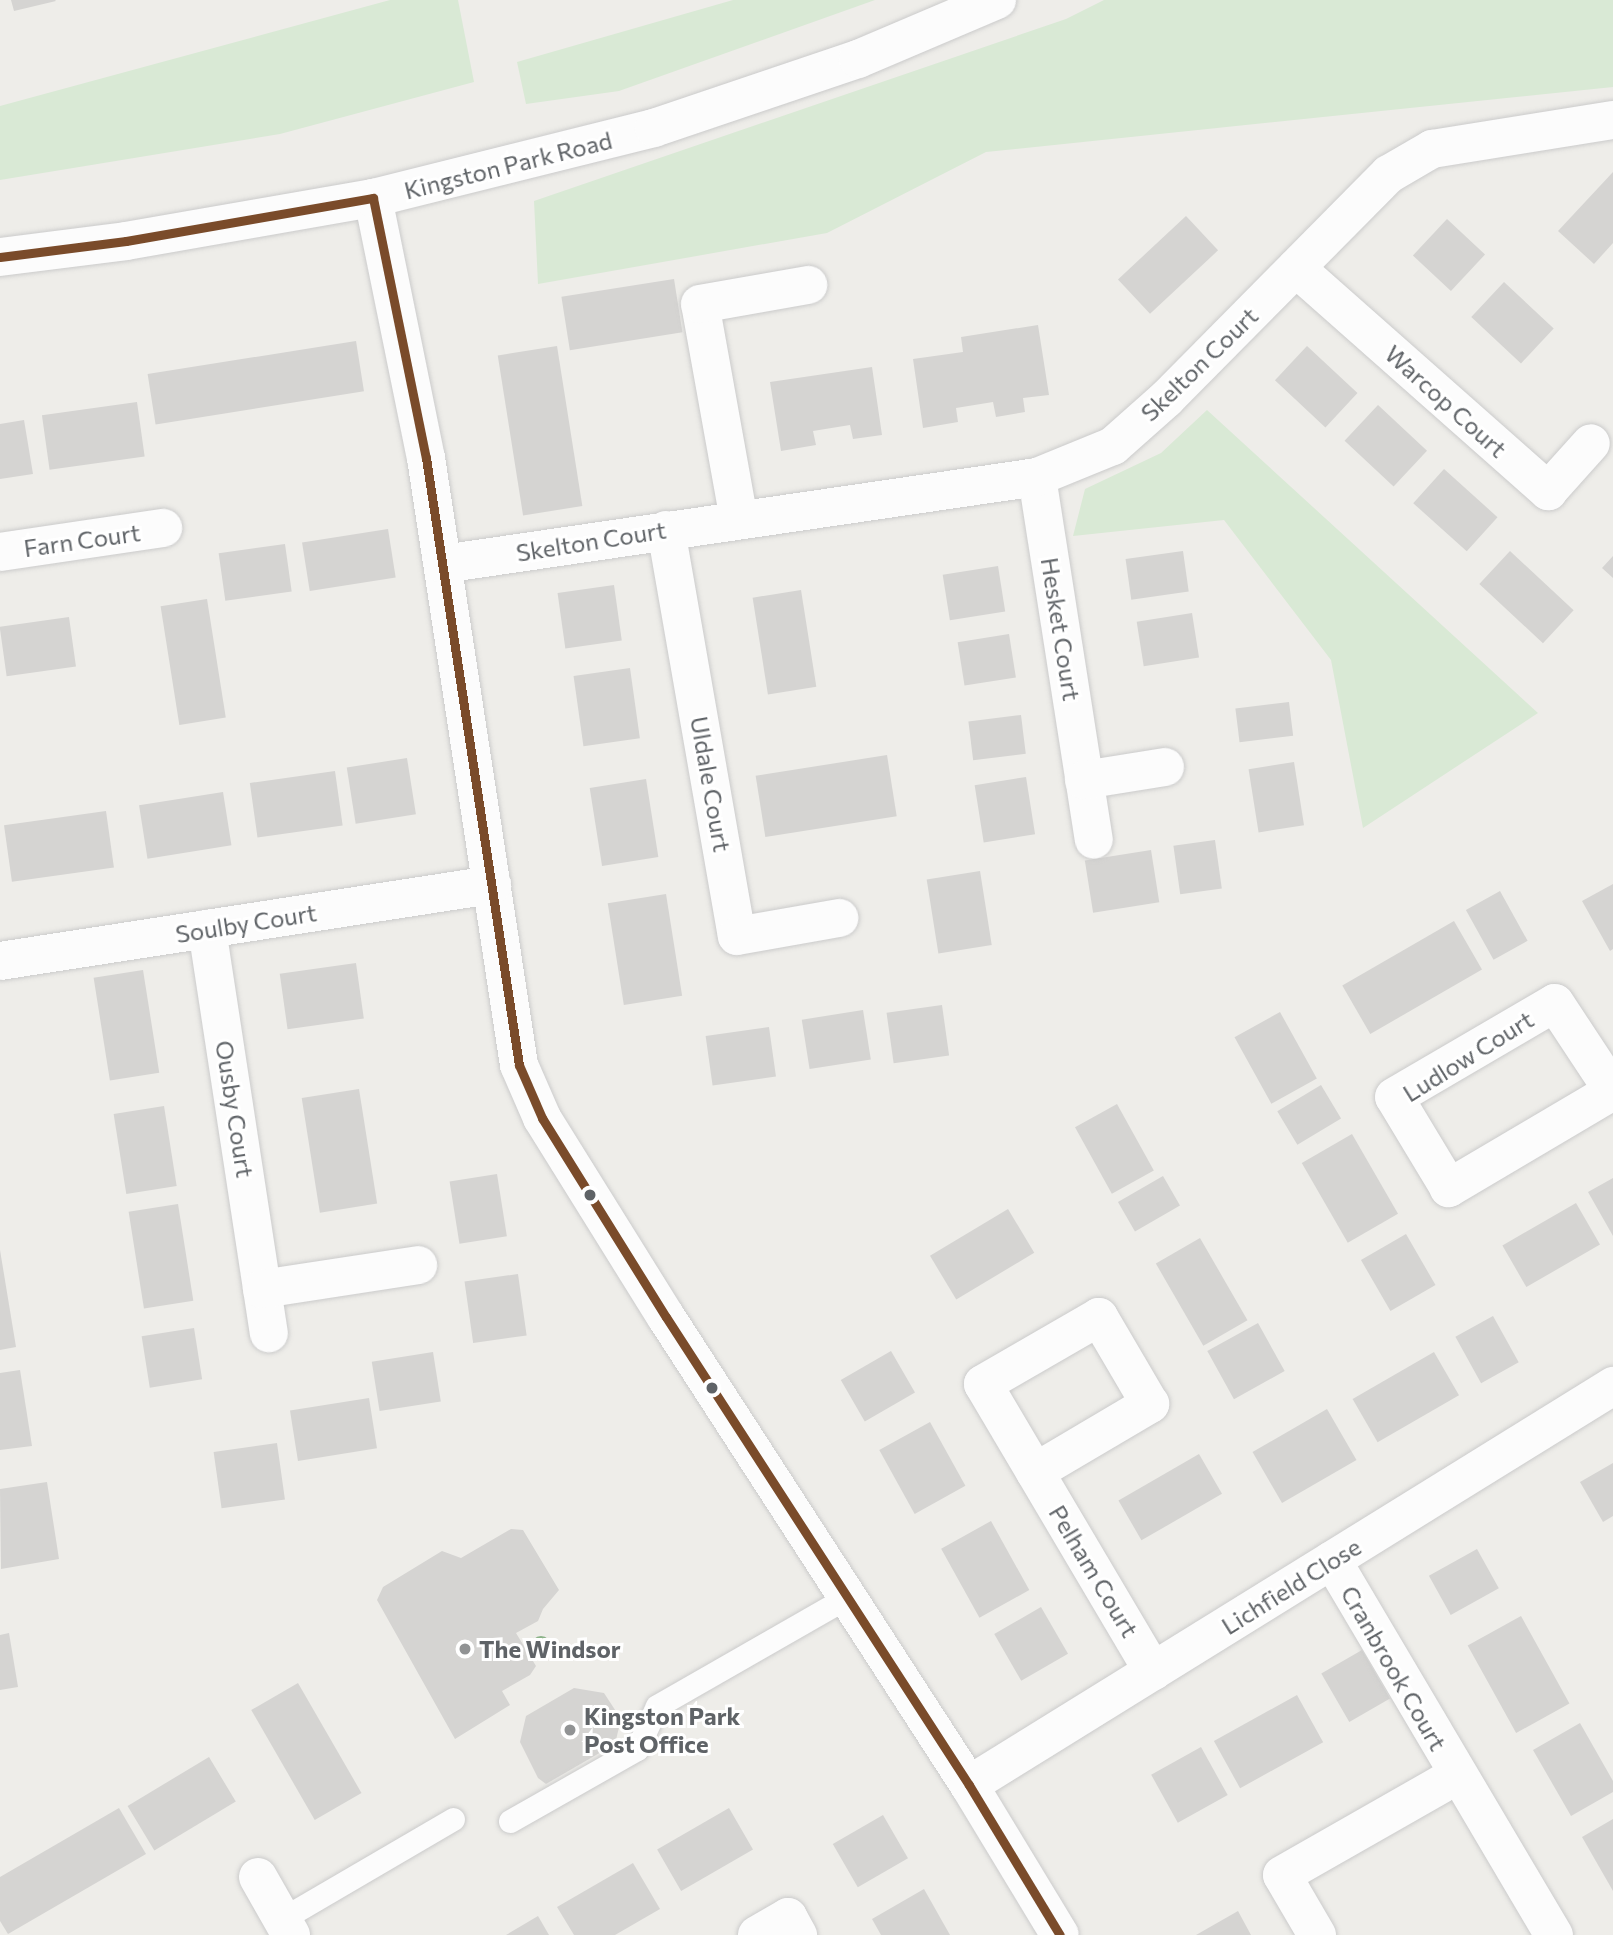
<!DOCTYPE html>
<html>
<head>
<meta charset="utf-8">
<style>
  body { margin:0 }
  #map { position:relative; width:1613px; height:1935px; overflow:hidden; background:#eeede9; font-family:Commissioner,sans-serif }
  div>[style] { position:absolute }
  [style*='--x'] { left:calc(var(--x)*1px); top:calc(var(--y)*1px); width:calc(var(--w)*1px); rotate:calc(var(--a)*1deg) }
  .green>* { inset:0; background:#d9e9d5 }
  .building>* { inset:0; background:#d5d4d2; transform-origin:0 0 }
  .roads { filter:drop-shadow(0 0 2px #cbcbcb) drop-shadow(0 0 2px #cbcbcb) }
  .service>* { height:23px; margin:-11.5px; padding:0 11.5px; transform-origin:11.5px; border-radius:11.5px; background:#fcfcfc }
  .minor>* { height:38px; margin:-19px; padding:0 19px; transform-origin:19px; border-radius:19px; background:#fcfcfc }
  .tertiary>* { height:38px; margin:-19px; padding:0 19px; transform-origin:19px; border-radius:19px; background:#fcfcfc }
  .bus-1>* { height:9px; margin:-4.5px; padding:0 4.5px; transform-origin:4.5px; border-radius:4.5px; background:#7a4b2a }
  .trees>* { width:20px; height:20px; margin:-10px; border-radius:50%; background:#8bb388 }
  .dots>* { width:19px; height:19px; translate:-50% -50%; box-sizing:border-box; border:4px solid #fff; border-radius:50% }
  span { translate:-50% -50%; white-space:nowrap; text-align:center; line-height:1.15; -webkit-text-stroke:6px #fff; paint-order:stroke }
  .street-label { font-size:24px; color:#5f6367 }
  .poi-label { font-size:24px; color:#5f6367; font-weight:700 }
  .left { translate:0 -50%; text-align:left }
</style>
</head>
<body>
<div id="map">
  <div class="green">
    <i style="clip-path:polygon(390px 0,458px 0,474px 82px,280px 134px,0 180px,0 106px)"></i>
    <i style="clip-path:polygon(733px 0,875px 0,619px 91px,526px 104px,517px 62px)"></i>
    <i style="clip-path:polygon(1104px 0,1613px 0,1613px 87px,986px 152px,827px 233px,538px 284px,534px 201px,1066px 19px)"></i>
    <i style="clip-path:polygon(1207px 410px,1538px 713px,1363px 828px,1331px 660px,1224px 520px,1073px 536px,1085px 489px,1161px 453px)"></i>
  </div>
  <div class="building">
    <i style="clip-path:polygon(11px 0,55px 0,56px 1px,14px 11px)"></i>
    <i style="clip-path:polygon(1613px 172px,1613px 243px,1594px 264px,1558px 231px)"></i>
    <i style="left:1186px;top:216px;width:47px;height:93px;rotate:47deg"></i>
    <i style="left:1447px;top:219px;width:52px;height:50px;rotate:43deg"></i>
    <i style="left:674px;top:279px;width:54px;height:114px;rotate:81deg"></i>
    <i style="left:1504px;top:282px;width:68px;height:48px;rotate:43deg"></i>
    <i style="clip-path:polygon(1038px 325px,1049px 395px,1023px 398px,1025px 412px,996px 417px,993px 402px,956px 408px,958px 422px,923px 428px,913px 359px,963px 352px,961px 337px)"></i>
    <i style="left:356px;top:341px;width:51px;height:211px;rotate:81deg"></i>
    <i style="left:557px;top:346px;width:162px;height:60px;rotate:81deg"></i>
    <i style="left:1307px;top:346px;width:69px;height:47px;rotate:43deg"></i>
    <i style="clip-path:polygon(872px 367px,882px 435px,853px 439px,850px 425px,813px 431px,816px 445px,781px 451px,770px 382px)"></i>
    <i style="left:137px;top:402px;width:55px;height:96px;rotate:82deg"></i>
    <i style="left:1378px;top:405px;width:67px;height:49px;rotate:43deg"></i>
    <i style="clip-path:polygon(24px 420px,33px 474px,0 479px,0 424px)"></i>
    <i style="left:1444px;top:469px;width:72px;height:46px;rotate:42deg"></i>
    <i style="left:388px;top:529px;width:49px;height:87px;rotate:81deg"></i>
    <i style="left:285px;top:544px;width:48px;height:67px;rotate:82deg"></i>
    <i style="left:1183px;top:551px;width:41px;height:58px;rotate:82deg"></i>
    <i style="left:1510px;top:551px;width:87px;height:45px;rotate:43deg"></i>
    <i style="clip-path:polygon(1613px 556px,1613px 578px,1602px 568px)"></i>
    <i style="left:998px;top:566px;width:46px;height:56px;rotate:81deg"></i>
    <i style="left:614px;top:585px;width:56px;height:57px;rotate:82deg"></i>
    <i style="left:801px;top:590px;width:98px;height:49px;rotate:81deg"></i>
    <i style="left:207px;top:599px;width:120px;height:47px;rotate:81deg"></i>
    <i style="left:1192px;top:613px;width:45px;height:56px;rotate:81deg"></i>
    <i style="left:69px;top:617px;width:50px;height:70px;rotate:82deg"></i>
    <i style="left:1009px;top:634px;width:44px;height:52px;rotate:81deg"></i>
    <i style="left:630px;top:668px;width:71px;height:57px;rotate:82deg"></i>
    <i style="left:1289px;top:702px;width:34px;height:54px;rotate:83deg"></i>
    <i style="left:1021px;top:715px;width:39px;height:53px;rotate:83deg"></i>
    <i style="left:887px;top:755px;width:62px;height:133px;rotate:81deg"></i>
    <i style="left:407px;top:758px;width:57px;height:61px;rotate:81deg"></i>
    <i style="left:1294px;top:762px;width:64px;height:46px;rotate:81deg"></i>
    <i style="left:335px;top:771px;width:55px;height:86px;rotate:82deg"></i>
    <i style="left:1026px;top:777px;width:58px;height:52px;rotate:81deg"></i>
    <i style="left:646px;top:779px;width:79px;height:57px;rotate:81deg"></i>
    <i style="left:223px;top:792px;width:54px;height:85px;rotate:81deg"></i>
    <i style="left:106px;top:811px;width:57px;height:103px;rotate:82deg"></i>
    <i style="left:1215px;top:840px;width:49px;height:42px;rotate:82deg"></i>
    <i style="left:1151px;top:850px;width:53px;height:67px;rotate:81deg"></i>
    <i style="left:980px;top:871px;width:75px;height:54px;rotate:81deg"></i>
    <i style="clip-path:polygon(1613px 884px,1613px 949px,1610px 951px,1582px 901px)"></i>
    <i style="left:1500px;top:891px;width:57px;height:39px;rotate:61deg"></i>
    <i style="left:666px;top:894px;width:103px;height:59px;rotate:81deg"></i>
    <i style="left:1454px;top:921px;width:56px;height:129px;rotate:60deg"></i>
    <i style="left:356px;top:963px;width:56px;height:77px;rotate:82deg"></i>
    <i style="left:143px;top:970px;width:104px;height:50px;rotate:81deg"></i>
    <i style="left:942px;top:1005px;width:51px;height:56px;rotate:82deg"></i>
    <i style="left:863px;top:1010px;width:50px;height:62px;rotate:81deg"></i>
    <i style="left:1280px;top:1012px;width:76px;height:52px;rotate:61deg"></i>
    <i style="left:769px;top:1027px;width:50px;height:64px;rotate:82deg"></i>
    <i style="left:1321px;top:1085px;width:39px;height:51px;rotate:59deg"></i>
    <i style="left:359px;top:1089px;width:116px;height:58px;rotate:81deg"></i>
    <i style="left:1117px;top:1104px;width:76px;height:48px;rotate:61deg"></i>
    <i style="left:164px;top:1106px;width:81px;height:51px;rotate:81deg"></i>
    <i style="left:1352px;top:1134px;width:92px;height:58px;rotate:60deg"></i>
    <i style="left:497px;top:1174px;width:63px;height:48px;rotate:81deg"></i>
    <i style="left:1163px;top:1176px;width:34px;height:52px;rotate:60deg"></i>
    <i style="clip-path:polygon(1613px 1178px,1613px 1236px,1588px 1192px)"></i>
    <i style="left:1576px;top:1203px;width:48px;height:85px;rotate:60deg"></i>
    <i style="left:178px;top:1204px;width:98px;height:50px;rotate:81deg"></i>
    <i style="left:1008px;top:1209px;width:51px;height:91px;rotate:59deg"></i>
    <i style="left:1406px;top:1234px;width:59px;height:52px;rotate:60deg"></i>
    <i style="left:1200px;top:1238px;width:95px;height:51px;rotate:60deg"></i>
    <i style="clip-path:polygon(0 1250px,16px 1347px,0 1350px)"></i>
    <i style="left:518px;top:1274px;width:62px;height:54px;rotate:82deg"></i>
    <i style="left:1493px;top:1316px;width:53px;height:43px;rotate:61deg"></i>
    <i style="left:1258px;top:1323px;width:55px;height:58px;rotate:61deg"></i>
    <i style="left:194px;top:1328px;width:52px;height:53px;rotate:81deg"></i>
    <i style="left:891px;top:1351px;width:48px;height:58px;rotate:60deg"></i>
    <i style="left:433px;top:1352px;width:50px;height:62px;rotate:81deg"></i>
    <i style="left:1434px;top:1352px;width:50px;height:94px;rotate:60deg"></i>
    <i style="clip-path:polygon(20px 1370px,32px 1446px,0 1450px,0 1373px)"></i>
    <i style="left:369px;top:1398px;width:51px;height:80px;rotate:81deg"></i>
    <i style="left:1327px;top:1409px;width:59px;height:86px;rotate:60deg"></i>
    <i style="left:930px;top:1422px;width:73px;height:58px;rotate:61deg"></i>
    <i style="left:277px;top:1443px;width:57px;height:64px;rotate:82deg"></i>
    <i style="left:1199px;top:1454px;width:46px;height:93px;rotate:60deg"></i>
    <i style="clip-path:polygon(1613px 1463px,1613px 1516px,1603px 1522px,1580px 1482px)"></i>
    <i style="clip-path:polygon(47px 1482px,59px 1559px,1px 1569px,0 1489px)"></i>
    <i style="left:991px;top:1521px;width:79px;height:57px;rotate:61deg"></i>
    <i style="clip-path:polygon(511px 1529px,523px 1530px,559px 1590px,543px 1609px,538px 1621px,516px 1633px,536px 1666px,530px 1675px,502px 1691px,510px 1705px,455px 1739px,377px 1600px,383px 1587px,442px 1551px,461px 1558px)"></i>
    <i style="left:1477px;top:1549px;width:45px;height:55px;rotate:61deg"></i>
    <i style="left:1041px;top:1607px;width:54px;height:54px;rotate:60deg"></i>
    <i style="left:1521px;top:1616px;width:100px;height:61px;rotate:61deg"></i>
    <i style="clip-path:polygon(9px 1633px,18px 1687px,0 1690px,0 1635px)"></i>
    <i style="left:1362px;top:1650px;width:56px;height:47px;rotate:60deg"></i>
    <i style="left:298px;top:1683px;width:127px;height:54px;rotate:60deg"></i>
    <i style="clip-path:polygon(574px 1688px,604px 1693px,621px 1719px,615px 1744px,546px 1784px,538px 1778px,520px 1742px,526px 1716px)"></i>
    <i style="left:1297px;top:1695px;width:54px;height:95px;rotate:61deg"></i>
    <i style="clip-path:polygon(1580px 1723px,1613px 1781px,1613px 1792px,1571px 1816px,1533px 1750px)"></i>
    <i style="left:1201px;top:1747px;width:55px;height:57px;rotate:61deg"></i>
    <i style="left:209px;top:1757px;width:52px;height:95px;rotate:59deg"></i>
    <i style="clip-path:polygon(119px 1808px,146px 1854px,8px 1934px,0 1921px,0 1877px)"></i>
    <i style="left:729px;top:1808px;width:48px;height:83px;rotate:60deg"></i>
    <i style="left:883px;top:1815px;width:50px;height:58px;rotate:60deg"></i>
    <i style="clip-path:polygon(1613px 1819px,1613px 1891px,1582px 1837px)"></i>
    <i style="clip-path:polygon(633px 1863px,660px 1909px,615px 1935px,574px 1935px,557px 1907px)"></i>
    <i style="clip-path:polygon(924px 1889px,950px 1935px,881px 1935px,872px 1919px)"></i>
    <i style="clip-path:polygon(1238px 1911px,1251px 1935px,1196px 1935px)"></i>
    <i style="clip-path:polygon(538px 1916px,549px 1935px,506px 1935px)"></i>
  </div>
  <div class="roads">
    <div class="service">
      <i style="--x:510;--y:1821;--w:146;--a:-29.6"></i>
      <i style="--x:637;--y:1749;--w:47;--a:-65.1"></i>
      <i style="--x:657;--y:1706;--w:219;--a:-29.8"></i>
      <i style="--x:282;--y:1919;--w:198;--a:-30.3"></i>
    </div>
    <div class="minor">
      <i style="--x:373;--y:198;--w:265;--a:78.5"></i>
      <i style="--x:426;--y:458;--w:614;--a:81.29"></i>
      <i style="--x:519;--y:1065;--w:58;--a:66.5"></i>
      <i style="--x:542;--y:1118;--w:234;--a:58.1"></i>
      <i style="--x:666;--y:1317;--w:558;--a:57.08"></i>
      <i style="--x:969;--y:1785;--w:175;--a:58.8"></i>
      <i style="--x:1296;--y:268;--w:337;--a:41.5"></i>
      <i style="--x:1548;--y:491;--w:64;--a:-48.1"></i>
      <i style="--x:1037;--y:477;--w:367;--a:81.1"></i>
      <i style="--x:739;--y:520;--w:219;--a:-100.2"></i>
      <i style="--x:700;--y:304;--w:110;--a:-10"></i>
      <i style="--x:666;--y:530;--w:412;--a:80.1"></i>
      <i style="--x:737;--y:936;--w:104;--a:-10"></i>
      <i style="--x:0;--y:552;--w:165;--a:-8.4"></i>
      <i style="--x:443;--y:564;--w:600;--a:-8.33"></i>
      <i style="--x:1037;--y:477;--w:82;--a:-22.2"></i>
      <i style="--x:1113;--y:446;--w:72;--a:-41.6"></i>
      <i style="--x:1167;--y:398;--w:315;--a:-45.3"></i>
      <i style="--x:1389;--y:174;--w:50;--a:-30.2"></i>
      <i style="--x:1432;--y:149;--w:183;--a:-9.1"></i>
      <i style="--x:1084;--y:780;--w:82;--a:-9.1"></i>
      <i style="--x:207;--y:929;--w:409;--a:81.3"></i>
      <i style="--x:0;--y:961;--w:498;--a:-8.8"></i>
      <i style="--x:1555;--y:1003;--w:105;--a:56.6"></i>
      <i style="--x:1613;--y:1091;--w:191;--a:149.4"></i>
      <i style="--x:1449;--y:1188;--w:106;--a:-121.1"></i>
      <i style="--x:1394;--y:1097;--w:186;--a:-30.3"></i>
      <i style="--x:262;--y:1289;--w:158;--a:-8.7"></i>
      <i style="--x:1035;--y:1472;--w:134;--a:-30.6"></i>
      <i style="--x:1150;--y:1404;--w:101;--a:-120.4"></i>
      <i style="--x:1099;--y:1317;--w:134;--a:150"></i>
      <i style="--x:983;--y:1384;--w:334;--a:59.4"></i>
      <i style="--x:1332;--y:1560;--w:436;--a:59.4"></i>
      <i style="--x:969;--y:1785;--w:758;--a:-31.78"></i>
      <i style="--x:258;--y:1877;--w:67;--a:60.4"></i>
      <i style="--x:757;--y:1935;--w:36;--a:-30"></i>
      <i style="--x:788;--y:1917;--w:21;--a:61"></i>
      <i style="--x:1317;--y:1935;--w:69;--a:-120.3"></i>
      <i style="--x:1282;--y:1875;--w:202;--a:-29.7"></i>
    </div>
    <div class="tertiary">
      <i style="--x:0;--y:257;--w:127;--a:-7.2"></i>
      <i style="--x:126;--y:241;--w:251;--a:-9.9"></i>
      <i style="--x:373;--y:198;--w:290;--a:-14"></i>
      <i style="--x:654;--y:128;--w:215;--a:-18.7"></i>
      <i style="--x:858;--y:59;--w:151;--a:-23"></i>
    </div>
  </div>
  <div class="bus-1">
    <i style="--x:0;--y:257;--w:127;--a:-7.2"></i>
    <i style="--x:126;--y:241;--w:251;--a:-9.9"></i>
    <i style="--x:373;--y:198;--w:265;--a:78.5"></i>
    <i style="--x:426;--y:458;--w:614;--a:81.29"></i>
    <i style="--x:519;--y:1065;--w:58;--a:66.5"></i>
    <i style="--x:542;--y:1118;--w:234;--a:58.1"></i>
    <i style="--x:666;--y:1317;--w:558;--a:57.08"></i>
    <i style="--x:969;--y:1785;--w:175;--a:58.8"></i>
  </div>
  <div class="trees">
    <i style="left:541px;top:1646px"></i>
  </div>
  <div class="dots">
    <i style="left:590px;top:1195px;background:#5f6367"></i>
    <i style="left:712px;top:1388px;background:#5f6367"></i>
    <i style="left:465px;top:1649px;background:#919394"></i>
    <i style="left:570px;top:1730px;background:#919394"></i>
  </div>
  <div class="street-label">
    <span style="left:508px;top:165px;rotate:-14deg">Kingston Park Road</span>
    <span style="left:1199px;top:364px;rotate:-44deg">Skelton Court</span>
    <span style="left:1446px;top:401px;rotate:42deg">Warcop Court</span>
    <span style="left:82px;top:540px;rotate:-8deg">Farn Court</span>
    <span style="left:591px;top:541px;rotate:-9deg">Skelton Court</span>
    <span style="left:1061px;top:629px;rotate:81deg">Hesket Court</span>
    <span style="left:711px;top:784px;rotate:80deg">Uldale Court</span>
    <span style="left:246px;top:923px;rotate:-9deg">Soulby Court</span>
    <span style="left:1468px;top:1056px;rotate:-32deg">Ludlow Court</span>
    <span style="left:235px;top:1109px;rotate:81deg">Ousby Court</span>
    <span style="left:1094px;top:1571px;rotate:59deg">Pelham Court</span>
    <span style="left:1291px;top:1586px;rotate:-32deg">Lichfield Close</span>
    <span style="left:1394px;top:1668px;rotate:60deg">Cranbrook Court</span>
  </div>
  <div class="poi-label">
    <span class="left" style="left:479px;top:1649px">The Windsor</span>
    <span class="left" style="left:584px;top:1730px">Kingston Park<br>Post Office</span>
  </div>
</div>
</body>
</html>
